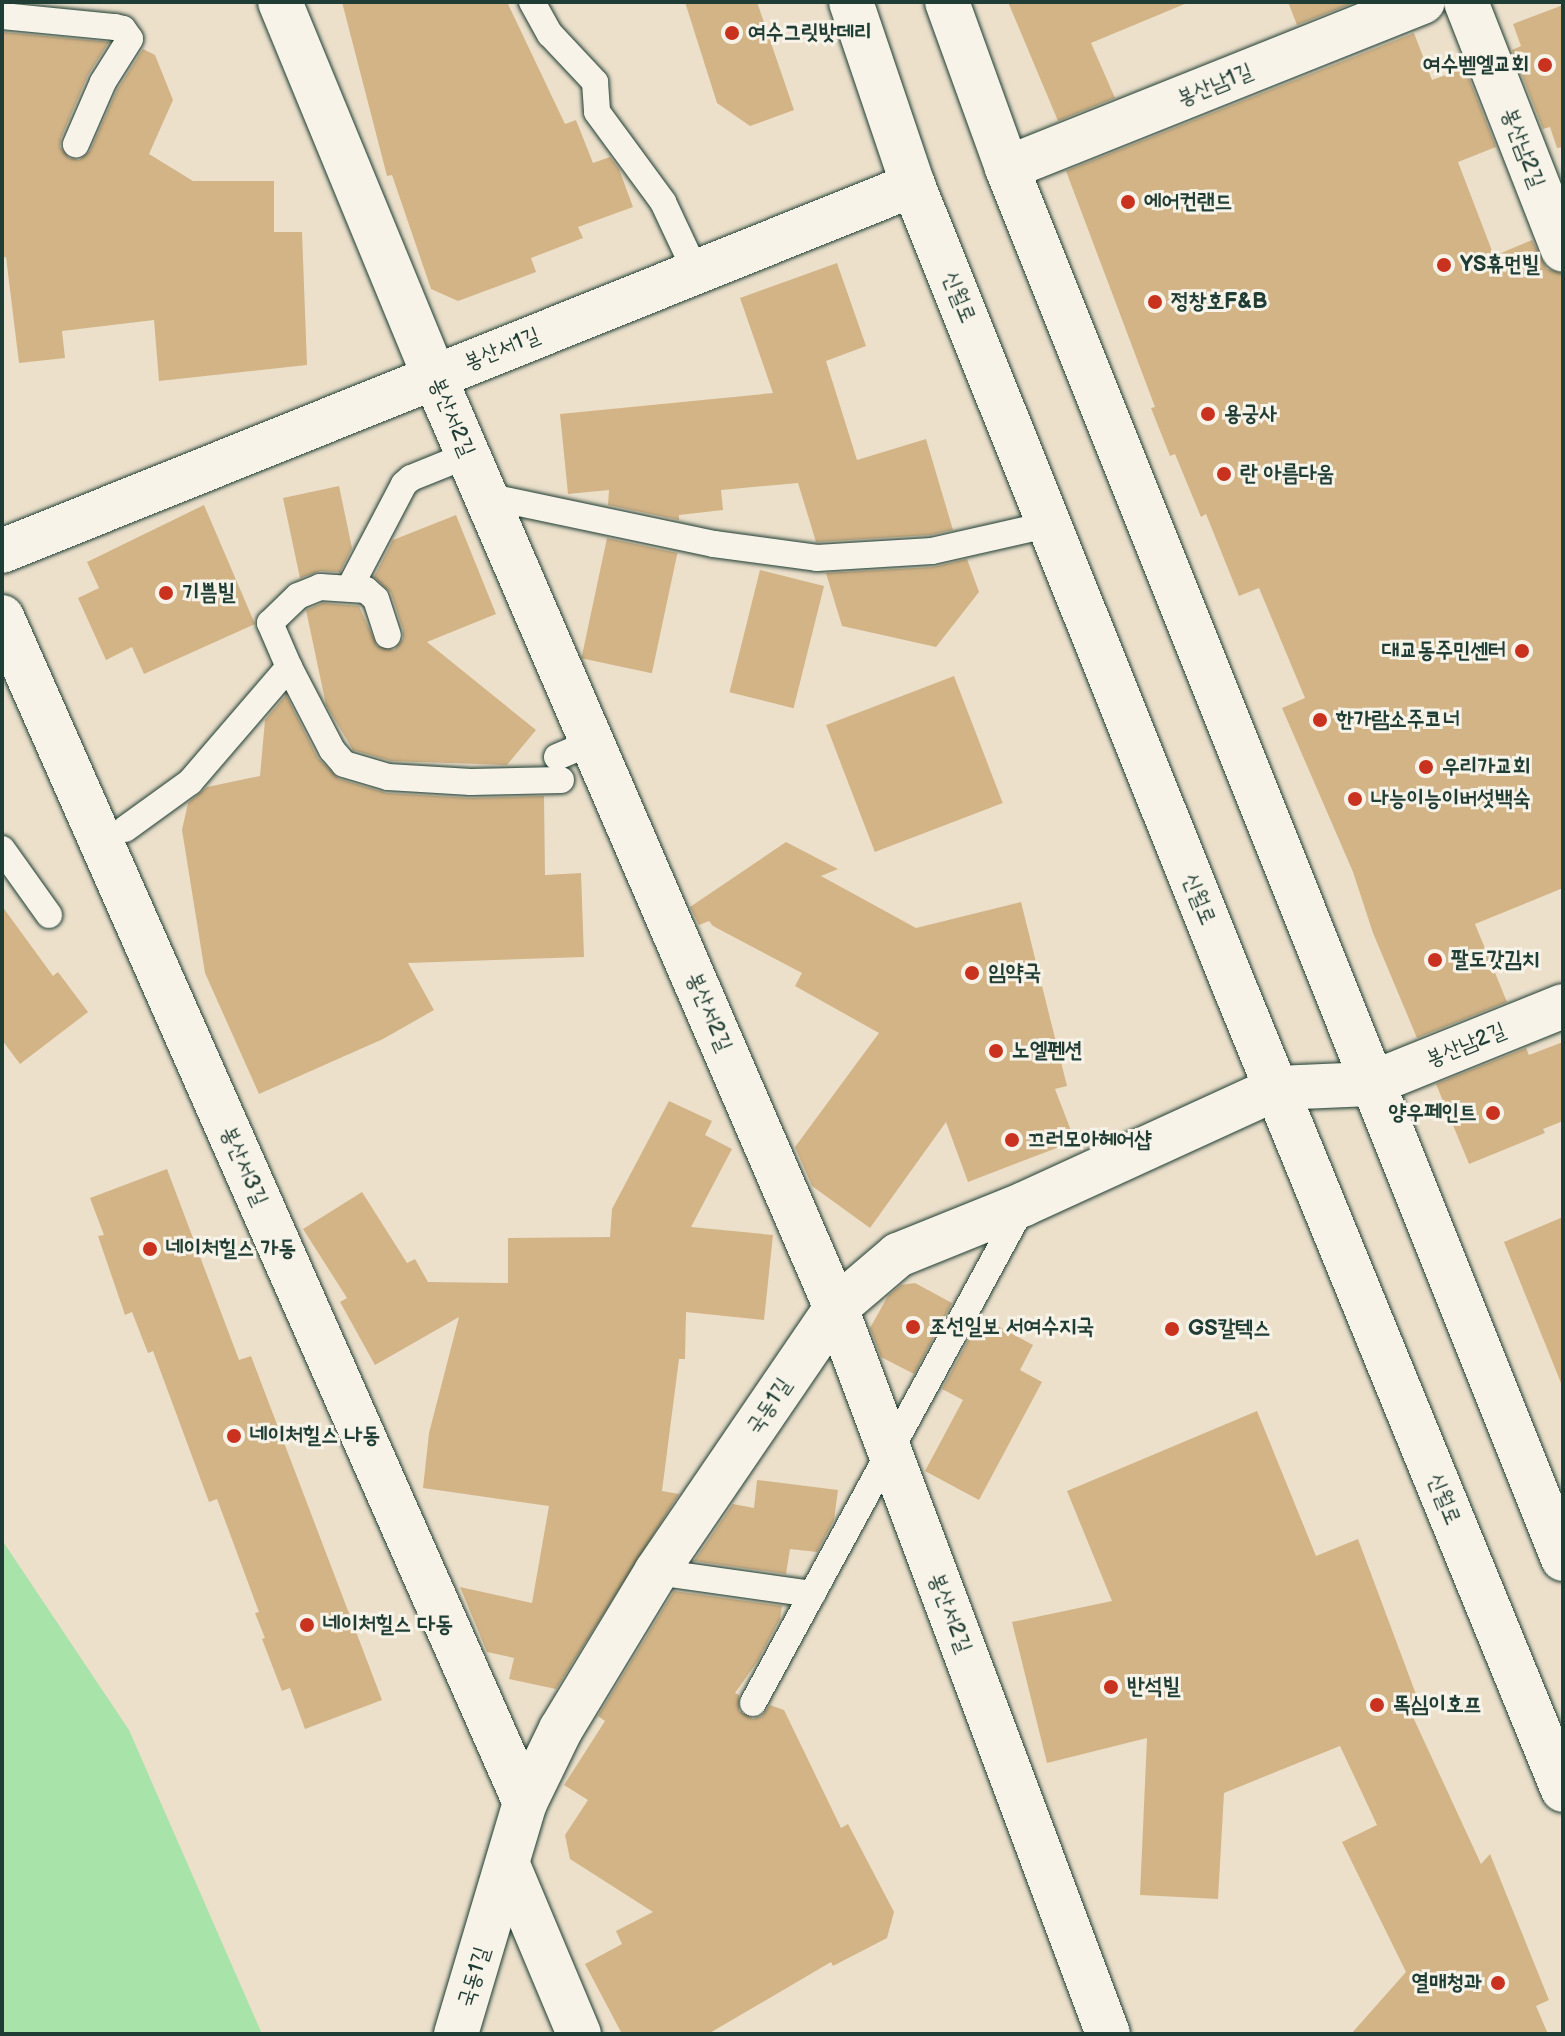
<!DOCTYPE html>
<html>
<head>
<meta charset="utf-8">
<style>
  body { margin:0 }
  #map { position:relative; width:1565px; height:2036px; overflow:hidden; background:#ece0cb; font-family:"Balsamiq Sans","Poor Story",sans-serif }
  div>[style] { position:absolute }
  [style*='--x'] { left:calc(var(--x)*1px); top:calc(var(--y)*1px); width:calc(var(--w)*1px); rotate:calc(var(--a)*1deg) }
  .green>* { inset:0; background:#a8e4aa }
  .building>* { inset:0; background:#d3b487; transform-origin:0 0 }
  .roads { filter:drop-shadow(0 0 2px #1f3d34) drop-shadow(0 0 2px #1f3d34) }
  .lane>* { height:26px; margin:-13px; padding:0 13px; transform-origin:13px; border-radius:13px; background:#f7f3e8 }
  .street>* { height:44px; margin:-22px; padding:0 22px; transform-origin:22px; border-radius:22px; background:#f7f3e8 }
  .secondary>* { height:44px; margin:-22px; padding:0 22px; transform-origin:22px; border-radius:22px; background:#f7f3e8 }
  .dots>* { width:22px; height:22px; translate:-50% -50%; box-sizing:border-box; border:4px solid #f7f3e8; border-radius:50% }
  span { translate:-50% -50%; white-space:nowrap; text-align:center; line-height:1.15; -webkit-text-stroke:6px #f7f3e8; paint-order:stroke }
  .poi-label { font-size:22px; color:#1f3d34; font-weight:700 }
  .left { translate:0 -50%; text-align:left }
  .right { translate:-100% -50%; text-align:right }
  .street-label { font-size:22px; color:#1f3d34 }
  .frame { position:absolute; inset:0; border:4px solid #1f3d34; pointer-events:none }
</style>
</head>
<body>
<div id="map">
  <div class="green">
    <i style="clip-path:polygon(2px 1540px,129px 1730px,262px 2034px,2px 2034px)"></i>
  </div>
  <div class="building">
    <i style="clip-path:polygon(342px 2px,507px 2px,565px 124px,576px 120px,593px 163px,610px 157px,619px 169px,633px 207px,578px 227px,583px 238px,531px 258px,536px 272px,458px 301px,431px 289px,392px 175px,387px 176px)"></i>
    <i style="clip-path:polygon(685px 2px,757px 2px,794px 110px,750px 126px,717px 103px)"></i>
    <i style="clip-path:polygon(1008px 2px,1187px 2px,1187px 3px,1091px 43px,1115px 98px,1058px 121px)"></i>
    <i style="clip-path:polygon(1288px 2px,1356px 2px,1297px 25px)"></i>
    <i style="clip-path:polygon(1563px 5px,1563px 147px,1557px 148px,1550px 127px,1543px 129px,1512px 50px,1521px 46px,1513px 24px)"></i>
    <i style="clip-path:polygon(2px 32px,109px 42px,88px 75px,61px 138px,60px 147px,69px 158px,79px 160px,90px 151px,117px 90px,143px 49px,155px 55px,173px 100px,149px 154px,193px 181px,274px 181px,274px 232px,302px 232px,307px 365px,159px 381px,154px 320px,62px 331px,65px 358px,19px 363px,6px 257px,2px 258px)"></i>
    <i style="clip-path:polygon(1414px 33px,1432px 80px,1465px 68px,1496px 147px,1458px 162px,1494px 256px,1532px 240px,1547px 269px,1563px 274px,1563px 888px,1475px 924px,1507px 1002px,1417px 1038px,1373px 933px,1353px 872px,1282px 708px,1305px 698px,1259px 588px,1239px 596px,1206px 514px,1201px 517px,1175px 454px,1170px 456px,1151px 408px,1155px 407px,1066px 171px)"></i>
    <i style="clip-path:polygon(837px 263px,866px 346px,826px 361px,857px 460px,926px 439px,953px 530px,930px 535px,816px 542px,798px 483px,721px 490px,723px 510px,679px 515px,679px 520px,608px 505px,609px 490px,568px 494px,560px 414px,773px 393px,740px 298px)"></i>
    <i style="clip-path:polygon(339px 486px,352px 548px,340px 572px,320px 571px,300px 578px,283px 498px)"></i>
    <i style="clip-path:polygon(204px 505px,255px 624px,144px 674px,132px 647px,106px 660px,78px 598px,99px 588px,87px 562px)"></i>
    <i style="clip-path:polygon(456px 515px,496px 614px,427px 642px,536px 730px,507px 765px,391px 761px,353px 750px,326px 705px,306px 610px,323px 603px,359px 606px,377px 646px,394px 650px,403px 639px,403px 630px,391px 593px,374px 577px,393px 540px)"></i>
    <i style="left:607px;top:538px;width:72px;height:123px;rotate:12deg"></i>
    <i style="clip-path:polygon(967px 559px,979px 592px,936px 647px,842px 626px,826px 573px,933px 567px)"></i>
    <i style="left:760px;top:570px;width:66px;height:126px;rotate:14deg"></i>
    <i style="left:954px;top:676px;width:136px;height:137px;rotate:69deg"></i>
    <i style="clip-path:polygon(286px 695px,318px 758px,339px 779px,387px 793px,470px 798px,544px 796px,545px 875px,581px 873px,584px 957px,408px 963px,434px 1010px,383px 1039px,259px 1094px,205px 973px,182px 830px,188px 803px,207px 787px,260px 776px,265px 720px)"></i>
    <i style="clip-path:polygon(786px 842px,838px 869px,821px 876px,916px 928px,1021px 902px,1067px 1086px,1055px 1089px,1075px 1141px,968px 1182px,946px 1122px,870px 1228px,812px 1186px,795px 1147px,879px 1033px,795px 986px,802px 973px,713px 926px,709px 921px,699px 925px,690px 907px)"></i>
    <i style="clip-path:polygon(2px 906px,53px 976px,58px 972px,88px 1012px,20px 1064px,2px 1040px)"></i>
    <i style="clip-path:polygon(1563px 1042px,1563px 1121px,1543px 1129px,1545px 1133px,1469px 1164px,1436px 1084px,1526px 1048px,1529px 1055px)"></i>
    <i style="clip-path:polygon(669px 1101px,712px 1121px,705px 1135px,732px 1149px,691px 1227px,773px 1235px,764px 1320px,686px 1312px,685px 1359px,679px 1359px,662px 1491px,679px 1494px,556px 1689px,509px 1679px,514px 1658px,487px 1652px,460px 1587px,532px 1603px,549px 1506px,423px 1488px,429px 1433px,459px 1317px,375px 1365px,340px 1302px,347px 1298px,303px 1229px,362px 1192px,407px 1263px,415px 1259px,428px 1282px,508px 1283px,508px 1238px,610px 1237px,612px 1209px)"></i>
    <i style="clip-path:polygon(167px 1169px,239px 1360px,251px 1356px,382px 1700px,305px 1729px,290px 1688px,282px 1691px,262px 1639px,265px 1638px,255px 1613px,259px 1612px,217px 1499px,209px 1502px,153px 1351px,148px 1353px,132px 1312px,125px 1315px,98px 1236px,104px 1235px,90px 1198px)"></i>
    <i style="clip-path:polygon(1563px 1217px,1563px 1383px,1561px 1383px,1504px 1242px)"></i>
    <i style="clip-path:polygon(915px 1283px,952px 1303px,914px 1374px,881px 1357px,870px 1328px,888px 1296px,901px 1285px)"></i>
    <i style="clip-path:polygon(981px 1317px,1033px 1345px,1020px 1370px,1042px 1382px,979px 1500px,925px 1471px,963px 1400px,942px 1389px)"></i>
    <i style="clip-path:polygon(1257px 1411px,1316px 1556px,1358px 1539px,1423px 1713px,1413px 1717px,1481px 1864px,1490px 1854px,1549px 2000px,1536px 2006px,1548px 2034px,1351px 2034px,1406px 1972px,1342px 1842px,1377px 1825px,1340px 1746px,1224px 1793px,1218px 1899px,1140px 1895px,1147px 1738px,1047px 1763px,1012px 1622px,1112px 1601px,1067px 1491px)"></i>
    <i style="clip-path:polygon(757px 1480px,838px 1490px,834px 1520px,817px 1552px,790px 1549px,786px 1574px,694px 1561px,733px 1504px,754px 1508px)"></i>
    <i style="clip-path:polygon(674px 1591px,782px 1606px,780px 1619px,757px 1662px,735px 1693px,739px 1695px,739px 1711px,753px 1719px,762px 1716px,770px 1705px,784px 1710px,841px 1828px,848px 1824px,894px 1912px,887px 1938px,833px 1966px,831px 1962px,708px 2034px,622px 2034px,585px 1964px,622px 1944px,616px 1931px,653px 1912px,570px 1859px,565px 1835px,588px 1800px,564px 1785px,605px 1721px,598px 1716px)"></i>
  </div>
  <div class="roads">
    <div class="lane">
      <i style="--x:532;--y:2;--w:37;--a:61"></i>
      <i style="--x:550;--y:34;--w:66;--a:46.8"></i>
      <i style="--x:595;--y:82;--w:30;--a:86"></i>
      <i style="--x:597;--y:112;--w:112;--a:53.7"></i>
      <i style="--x:663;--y:202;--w:77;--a:64.8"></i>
      <i style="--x:2;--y:16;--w:114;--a:5.6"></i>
      <i style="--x:115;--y:27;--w:8;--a:14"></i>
      <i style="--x:123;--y:29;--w:12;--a:55"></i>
      <i style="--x:130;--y:39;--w:51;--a:122.1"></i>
      <i style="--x:103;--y:82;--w:68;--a:113.5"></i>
      <i style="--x:486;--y:496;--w:233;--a:11.9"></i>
      <i style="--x:714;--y:544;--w:104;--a:7.7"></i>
      <i style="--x:817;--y:558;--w:115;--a:-3.5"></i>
      <i style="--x:932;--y:551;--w:122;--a:-12.8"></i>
      <i style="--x:350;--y:587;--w:116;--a:-62.3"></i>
      <i style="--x:404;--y:484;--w:9;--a:-41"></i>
      <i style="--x:411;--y:478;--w:61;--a:-22"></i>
      <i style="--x:289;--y:667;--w:93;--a:62.6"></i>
      <i style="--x:332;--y:750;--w:18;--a:49"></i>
      <i style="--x:344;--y:764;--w:46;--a:16.5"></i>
      <i style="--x:388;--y:777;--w:83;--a:3.4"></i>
      <i style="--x:471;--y:782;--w:90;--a:-1.3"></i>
      <i style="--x:557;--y:757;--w:38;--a:-23"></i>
      <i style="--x:125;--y:829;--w:80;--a:-35.9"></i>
      <i style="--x:190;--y:782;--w:152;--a:-49.3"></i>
      <i style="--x:289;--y:667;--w:48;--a:-113.4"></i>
      <i style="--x:270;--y:623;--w:39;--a:-44"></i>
      <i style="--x:298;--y:596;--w:24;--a:-22"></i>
      <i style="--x:320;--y:587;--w:46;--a:3.7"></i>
      <i style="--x:366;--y:590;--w:13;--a:42"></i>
      <i style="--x:376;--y:599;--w:38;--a:72"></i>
      <i style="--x:2;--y:849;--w:81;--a:54.5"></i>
      <i style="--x:656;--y:1572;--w:158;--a:8"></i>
      <i style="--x:753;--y:1703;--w:568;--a:-61.49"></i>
    </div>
    <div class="street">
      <i style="--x:280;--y:2;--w:404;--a:67.6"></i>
      <i style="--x:434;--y:376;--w:1015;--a:66.67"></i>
      <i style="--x:836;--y:1308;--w:775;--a:69.46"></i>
      <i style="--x:1466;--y:2;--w:266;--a:68.6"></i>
      <i style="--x:1007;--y:168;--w:448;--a:-21.8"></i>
      <i style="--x:2;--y:551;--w:982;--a:-21.89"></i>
      <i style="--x:2;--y:617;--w:1296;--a:66.2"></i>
      <i style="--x:508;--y:1865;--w:183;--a:67.2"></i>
      <i style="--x:456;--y:2034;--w:241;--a:-73.4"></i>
      <i style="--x:525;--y:1803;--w:82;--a:-64.1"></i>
      <i style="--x:561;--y:1729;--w:184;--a:-58.8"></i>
      <i style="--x:656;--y:1572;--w:320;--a:-55.7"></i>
      <i style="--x:836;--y:1308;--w:82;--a:-40.5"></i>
      <i style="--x:898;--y:1255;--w:136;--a:-22"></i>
      <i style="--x:1024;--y:1204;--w:278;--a:-24.6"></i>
      <i style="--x:1277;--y:1088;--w:93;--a:-2.5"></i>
      <i style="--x:1370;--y:1084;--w:208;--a:-22"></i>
    </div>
    <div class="secondary">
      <i style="--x:851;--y:2;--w:193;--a:71.3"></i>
      <i style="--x:913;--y:185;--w:871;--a:68.15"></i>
      <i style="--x:1237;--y:993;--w:861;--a:67.75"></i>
      <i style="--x:947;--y:2;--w:177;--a:70.1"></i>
      <i style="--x:1007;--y:168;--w:1498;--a:68.21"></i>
    </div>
  </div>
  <div class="dots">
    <i style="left:732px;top:33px;background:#c8321e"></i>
    <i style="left:1545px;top:65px;background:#c8321e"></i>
    <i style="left:1128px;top:202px;background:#c8321e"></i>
    <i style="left:1444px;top:265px;background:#c8321e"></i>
    <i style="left:1155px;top:302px;background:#c8321e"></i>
    <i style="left:1208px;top:414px;background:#c8321e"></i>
    <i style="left:1224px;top:474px;background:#c8321e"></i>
    <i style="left:166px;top:593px;background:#c8321e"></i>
    <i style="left:1522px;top:651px;background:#c8321e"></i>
    <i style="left:1320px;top:720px;background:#c8321e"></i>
    <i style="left:1426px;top:767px;background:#c8321e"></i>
    <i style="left:1355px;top:799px;background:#c8321e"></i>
    <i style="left:1435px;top:960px;background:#c8321e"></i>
    <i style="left:972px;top:973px;background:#c8321e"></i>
    <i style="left:996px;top:1051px;background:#c8321e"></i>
    <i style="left:1493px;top:1113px;background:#c8321e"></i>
    <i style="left:1012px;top:1140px;background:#c8321e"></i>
    <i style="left:150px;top:1249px;background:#c8321e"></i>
    <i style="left:913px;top:1327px;background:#c8321e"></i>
    <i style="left:1172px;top:1329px;background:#c8321e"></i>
    <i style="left:234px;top:1436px;background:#c8321e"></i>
    <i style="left:307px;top:1625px;background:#c8321e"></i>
    <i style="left:1111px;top:1687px;background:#c8321e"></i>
    <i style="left:1377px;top:1705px;background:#c8321e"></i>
    <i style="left:1498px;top:1983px;background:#c8321e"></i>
  </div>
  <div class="poi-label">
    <span class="left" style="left:748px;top:33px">여수그릿밧데리</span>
    <span class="right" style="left:1529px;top:65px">여수벧엘교회</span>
    <span class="left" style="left:1144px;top:202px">에어컨랜드</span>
    <span class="left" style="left:1460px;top:265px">YS휴먼빌</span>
    <span class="left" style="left:1171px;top:302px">정창호F&amp;B</span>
    <span class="left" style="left:1224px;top:414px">용궁사</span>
    <span class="left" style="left:1240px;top:474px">란 아름다움</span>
    <span class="left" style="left:182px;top:593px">기쁨빌</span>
    <span class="right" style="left:1506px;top:651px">대교동주민센터</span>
    <span class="left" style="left:1336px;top:720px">한가람소주코너</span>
    <span class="left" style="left:1442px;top:767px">우리가교회</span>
    <span class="left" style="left:1371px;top:799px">나능이능이버섯백숙</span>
    <span class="left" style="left:1451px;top:960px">팔도갓김치</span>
    <span class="left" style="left:988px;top:973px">임약국</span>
    <span class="left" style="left:1012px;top:1051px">노엘펜션</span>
    <span class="right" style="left:1477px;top:1113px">양우페인트</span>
    <span class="left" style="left:1028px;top:1140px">끄러모아헤어샵</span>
    <span class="left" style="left:166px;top:1249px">네이처힐스 가동</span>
    <span class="left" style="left:929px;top:1327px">조선일보 서여수지국</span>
    <span class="left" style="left:1188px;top:1329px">GS칼텍스</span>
    <span class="left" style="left:250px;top:1436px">네이처힐스 나동</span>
    <span class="left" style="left:323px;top:1625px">네이처힐스 다동</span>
    <span class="left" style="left:1127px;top:1687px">반석빌</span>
    <span class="left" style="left:1393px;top:1705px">똑심이호프</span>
    <span class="right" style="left:1482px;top:1983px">열매청과</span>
  </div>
  <div class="street-label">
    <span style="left:1215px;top:85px;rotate:-22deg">봉산남1길</span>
    <span style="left:1523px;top:148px;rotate:69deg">봉산남2길</span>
    <span style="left:959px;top:297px;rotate:68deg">신월로</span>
    <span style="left:502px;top:349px;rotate:-22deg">봉산서1길</span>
    <span style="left:452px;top:417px;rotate:67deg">봉산서2길</span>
    <span style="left:1199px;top:899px;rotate:68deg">신월로</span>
    <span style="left:709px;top:1012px;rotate:67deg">봉산서2길</span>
    <span style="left:1466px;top:1045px;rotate:-22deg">봉산남2길</span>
    <span style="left:244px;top:1166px;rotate:66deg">봉산서3길</span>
    <span style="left:769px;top:1406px;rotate:-56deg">국동1길</span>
    <span style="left:1444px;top:1499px;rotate:68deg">신월로</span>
    <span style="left:950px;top:1613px;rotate:69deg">봉산서2길</span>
    <span style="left:474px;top:1977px;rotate:-73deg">국동1길</span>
  </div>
  <div class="frame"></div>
</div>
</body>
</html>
